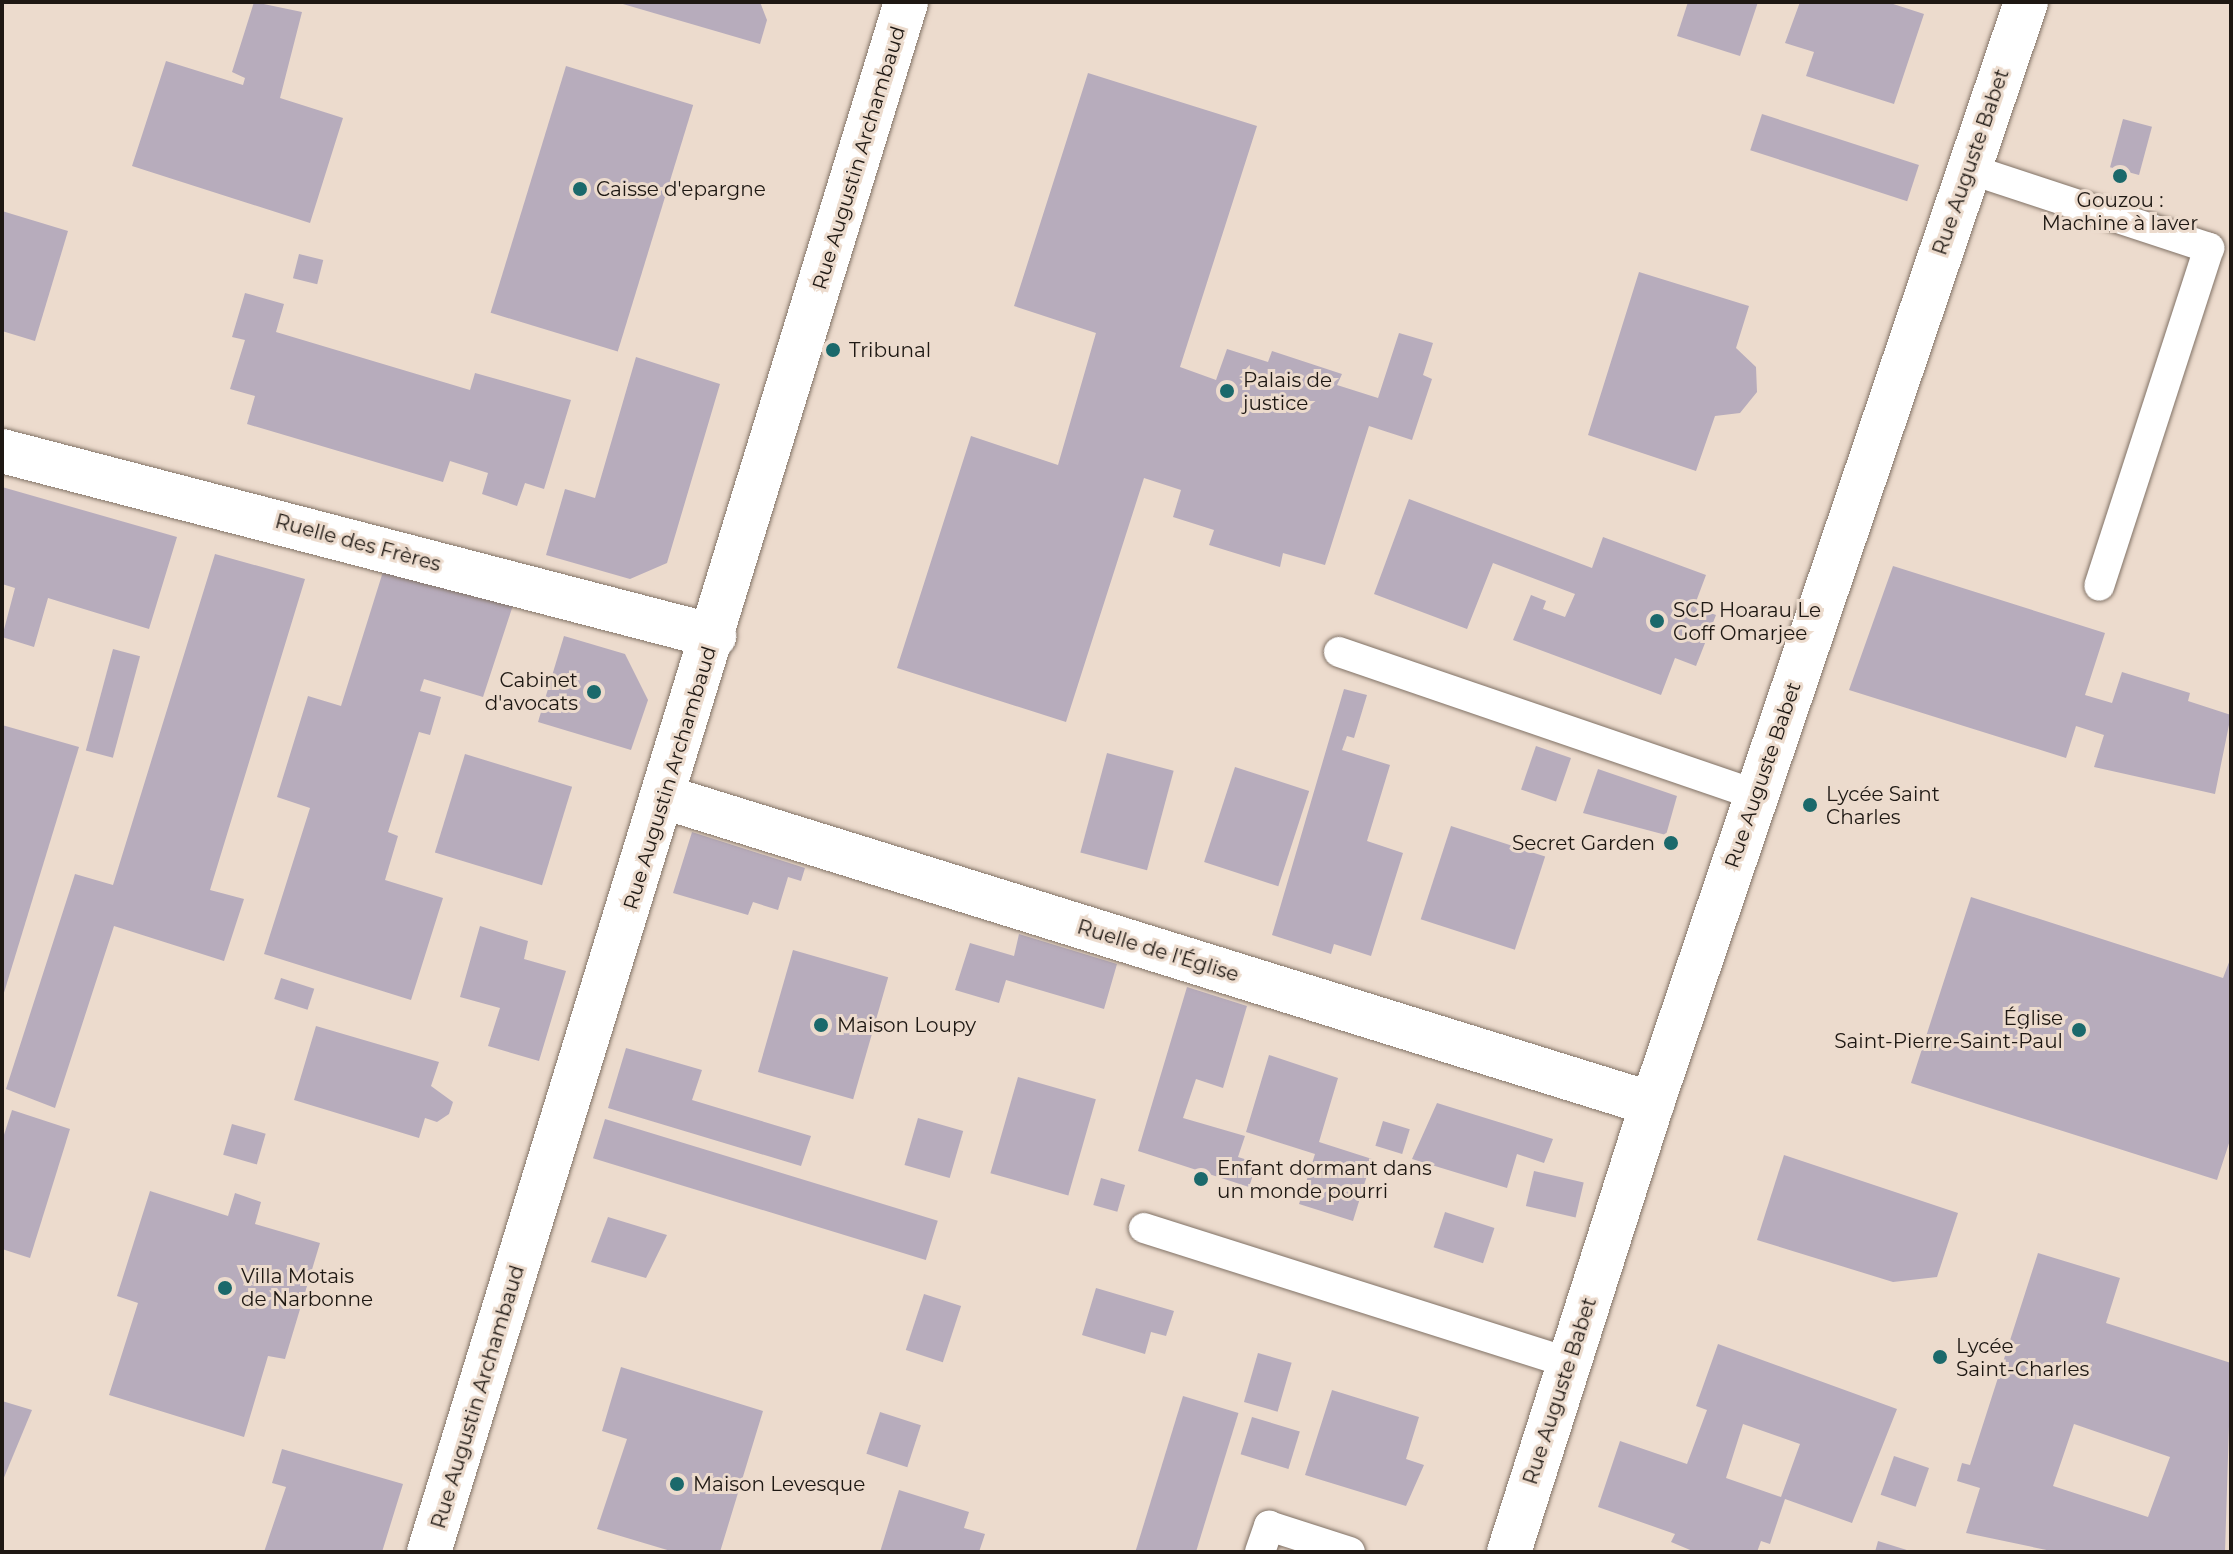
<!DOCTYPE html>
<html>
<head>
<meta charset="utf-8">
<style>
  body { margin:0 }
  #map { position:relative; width:2233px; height:1554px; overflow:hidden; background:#ecdbcd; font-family:Montserrat,sans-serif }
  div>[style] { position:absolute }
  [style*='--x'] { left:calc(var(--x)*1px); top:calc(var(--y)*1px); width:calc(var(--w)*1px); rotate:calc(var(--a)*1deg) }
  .building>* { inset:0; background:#b7acbc; transform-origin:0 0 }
  .roads { filter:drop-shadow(0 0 2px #817266) drop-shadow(0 0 2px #817266) }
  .service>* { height:30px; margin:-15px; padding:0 15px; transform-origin:15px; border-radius:15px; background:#fff }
  .minor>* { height:44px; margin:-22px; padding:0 22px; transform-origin:22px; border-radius:22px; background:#fff }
  .tertiary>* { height:44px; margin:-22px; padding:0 22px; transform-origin:22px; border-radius:22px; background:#fff }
  .dots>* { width:22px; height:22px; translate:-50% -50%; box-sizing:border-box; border:4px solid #ecdbcd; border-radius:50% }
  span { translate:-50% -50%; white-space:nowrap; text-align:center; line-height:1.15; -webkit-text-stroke:6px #ecdbcd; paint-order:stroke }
  .street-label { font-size:20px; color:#1e1813 }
  .poi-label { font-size:20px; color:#1e1813 }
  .left { translate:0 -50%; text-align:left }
  .right { translate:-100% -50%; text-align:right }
  .frame { position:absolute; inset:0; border:4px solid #1e1813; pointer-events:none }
</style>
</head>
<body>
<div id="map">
  <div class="building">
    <i style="clip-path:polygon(254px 2px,302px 12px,280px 98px,343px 118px,310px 223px,132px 166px,166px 61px,243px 85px,245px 78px,232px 72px)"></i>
    <i style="clip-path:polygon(616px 2px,760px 2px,767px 20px,760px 44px)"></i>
    <i style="clip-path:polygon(1688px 2px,1758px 2px,1740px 56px,1677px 36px)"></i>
    <i style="clip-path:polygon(1800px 2px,1887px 2px,1924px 14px,1894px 104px,1806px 76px,1814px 52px,1785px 43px)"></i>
    <i style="left:566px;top:66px;width:133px;height:258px;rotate:17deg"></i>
    <i style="clip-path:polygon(1088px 73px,1257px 126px,1180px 367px,1216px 380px,1227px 349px,1268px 362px,1272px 351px,1342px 374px,1337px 385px,1378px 398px,1399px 333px,1433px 343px,1423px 375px,1432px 379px,1412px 440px,1369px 426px,1325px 565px,1283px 553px,1280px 567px,1209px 545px,1214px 530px,1173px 517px,1181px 490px,1144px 478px,1066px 722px,897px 668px,971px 436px,1058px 465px,1096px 333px,1014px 306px)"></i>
    <i style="left:1762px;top:114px;width:165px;height:38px;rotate:18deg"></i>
    <i style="left:2123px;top:119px;width:30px;height:50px;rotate:15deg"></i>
    <i style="clip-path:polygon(2px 211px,68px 231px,35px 341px,2px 331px)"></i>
    <i style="left:299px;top:254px;width:25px;height:25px;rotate:14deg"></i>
    <i style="clip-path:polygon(1639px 272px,1749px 306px,1736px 348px,1756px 367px,1757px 392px,1740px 413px,1715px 416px,1696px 471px,1588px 435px)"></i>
    <i style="clip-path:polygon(245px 293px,284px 304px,276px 332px,470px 390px,475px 373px,571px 400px,544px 489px,525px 483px,517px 506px,482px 494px,488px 473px,450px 461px,443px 482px,247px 424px,255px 396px,230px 389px,245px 340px,232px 337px)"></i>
    <i style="clip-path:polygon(636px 357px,720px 384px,667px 563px,630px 579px,546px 555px,565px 489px,595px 498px)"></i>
    <i style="clip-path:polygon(2px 487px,177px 537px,149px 629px,48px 598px,34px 647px,2px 637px,15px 588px,2px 584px)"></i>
    <i style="clip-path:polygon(1409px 499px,1592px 568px,1603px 537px,1706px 575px,1694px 607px,1716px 615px,1696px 666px,1675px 658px,1661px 695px,1513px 640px,1531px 595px,1546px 601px,1543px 609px,1565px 617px,1575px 594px,1493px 563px,1467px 629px,1374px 594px)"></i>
    <i style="clip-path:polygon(215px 554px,305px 579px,210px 890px,244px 899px,224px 961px,114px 926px,55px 1108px,6px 1089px,75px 874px,113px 885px)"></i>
    <i style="clip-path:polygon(386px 562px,514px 602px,483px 697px,424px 679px,420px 691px,441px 697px,430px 735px,419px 732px,388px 832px,398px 836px,385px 880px,443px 898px,411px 1000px,264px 954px,310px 808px,277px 797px,308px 696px,341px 706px)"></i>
    <i style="clip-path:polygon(1893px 566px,2105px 633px,2085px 695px,2112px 703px,2122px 672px,2190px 693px,2188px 701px,2231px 715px,2215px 794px,2094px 767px,2104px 735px,2076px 726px,2066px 758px,1849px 690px)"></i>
    <i style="clip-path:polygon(564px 636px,625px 654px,648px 700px,631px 750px,538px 722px)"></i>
    <i style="left:113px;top:649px;width:28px;height:105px;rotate:15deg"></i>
    <i style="clip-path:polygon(1344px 689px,1367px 695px,1354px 738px,1347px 736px,1342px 750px,1390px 765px,1367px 841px,1403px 853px,1371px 956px,1334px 944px,1331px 954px,1272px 935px)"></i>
    <i style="clip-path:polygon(2px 725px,79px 747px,3px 996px,2px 995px)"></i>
    <i style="left:1536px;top:746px;width:37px;height:46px;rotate:19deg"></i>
    <i style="left:1107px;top:753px;width:69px;height:103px;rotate:15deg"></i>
    <i style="left:465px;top:754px;width:112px;height:103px;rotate:17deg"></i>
    <i style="left:1235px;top:767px;width:78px;height:100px;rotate:18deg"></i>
    <i style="clip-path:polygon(1598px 769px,1677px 796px,1666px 835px,1583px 813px)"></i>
    <i style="left:1451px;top:826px;width:99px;height:98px;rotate:18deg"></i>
    <i style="clip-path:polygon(692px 832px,805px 868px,801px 881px,788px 877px,778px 910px,753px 902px,748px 915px,673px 893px)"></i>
    <i style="clip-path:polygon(1971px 897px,2223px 978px,2231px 957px,2231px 1137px,2217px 1180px,1911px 1083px)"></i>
    <i style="clip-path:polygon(480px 926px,528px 941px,524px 959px,566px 971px,539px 1061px,488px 1046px,500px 1008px,460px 997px)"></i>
    <i style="clip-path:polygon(1019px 934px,1117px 964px,1104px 1009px,1006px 980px,999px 1003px,955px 990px,970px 943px,1014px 956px)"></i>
    <i style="left:793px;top:950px;width:99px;height:127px;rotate:16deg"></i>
    <i style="left:281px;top:978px;width:35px;height:22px;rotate:18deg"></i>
    <i style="clip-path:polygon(1187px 987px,1247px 1006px,1223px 1088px,1196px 1079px,1183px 1118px,1245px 1136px,1238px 1157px,1257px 1163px,1249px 1187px,1138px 1151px)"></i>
    <i style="clip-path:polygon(316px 1026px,439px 1062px,431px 1086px,453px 1102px,449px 1114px,437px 1122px,425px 1118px,419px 1138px,294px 1100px)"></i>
    <i style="clip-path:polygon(626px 1048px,702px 1070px,692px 1100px,811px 1136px,801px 1166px,608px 1108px)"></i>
    <i style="clip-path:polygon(1269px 1055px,1338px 1078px,1319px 1142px,1372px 1159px,1353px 1221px,1299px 1204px,1315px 1154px,1246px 1132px)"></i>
    <i style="left:1018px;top:1077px;width:81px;height:100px;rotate:16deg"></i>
    <i style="clip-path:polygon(1437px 1103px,1553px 1139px,1544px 1163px,1517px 1154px,1507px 1188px,1412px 1159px)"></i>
    <i style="clip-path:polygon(12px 1110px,70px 1129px,30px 1258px,2px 1249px,2px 1141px)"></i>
    <i style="left:918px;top:1118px;width:47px;height:49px;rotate:16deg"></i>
    <i style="left:605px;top:1119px;width:348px;height:41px;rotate:17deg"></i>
    <i style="left:1383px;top:1121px;width:28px;height:26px;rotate:17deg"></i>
    <i style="left:232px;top:1124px;width:35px;height:32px;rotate:16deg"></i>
    <i style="clip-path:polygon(1784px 1155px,1958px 1213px,1937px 1277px,1893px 1282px,1757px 1240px)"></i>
    <i style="left:1534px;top:1171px;width:51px;height:36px;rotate:13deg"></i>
    <i style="left:1101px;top:1178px;width:25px;height:28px;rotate:16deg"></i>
    <i style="clip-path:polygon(150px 1191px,228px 1216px,235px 1193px,261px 1202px,255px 1224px,320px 1243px,285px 1359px,268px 1356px,244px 1437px,109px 1395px,138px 1303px,117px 1296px)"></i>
    <i style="left:1445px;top:1212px;width:52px;height:37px;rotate:18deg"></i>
    <i style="clip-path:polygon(608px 1217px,667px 1235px,646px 1278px,591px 1262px)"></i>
    <i style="clip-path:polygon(evenodd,2038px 1253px,2120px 1278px,2106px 1323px,2231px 1363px,2225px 1552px,2056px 1552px,1966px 1533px,1980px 1488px,1957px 1481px,1962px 1463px,1970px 1465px,2038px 1253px,2074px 1424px,2170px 1457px,2148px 1517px,2053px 1486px,2074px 1424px)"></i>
    <i style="clip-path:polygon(1096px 1288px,1174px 1311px,1166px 1336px,1151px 1332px,1145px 1354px,1082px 1335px)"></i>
    <i style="left:924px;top:1294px;width:39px;height:59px;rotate:18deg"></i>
    <i style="clip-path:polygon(evenodd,1718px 1344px,1897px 1409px,1852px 1523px,1785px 1499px,1770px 1544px,1761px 1541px,1757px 1552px,1695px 1552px,1671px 1542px,1675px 1534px,1598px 1507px,1620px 1441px,1687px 1464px,1707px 1410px,1696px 1406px,1718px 1344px,1743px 1424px,1800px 1444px,1781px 1497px,1726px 1478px,1743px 1424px)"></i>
    <i style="left:1258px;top:1353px;width:35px;height:51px;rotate:16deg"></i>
    <i style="clip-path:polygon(621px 1367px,763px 1411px,720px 1552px,674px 1552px,597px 1529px,627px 1439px,602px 1431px)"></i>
    <i style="clip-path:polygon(1332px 1390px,1419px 1417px,1406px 1459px,1424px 1465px,1406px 1506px,1305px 1475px)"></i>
    <i style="left:1183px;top:1396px;width:58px;height:164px;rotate:17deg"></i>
    <i style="clip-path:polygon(2px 1401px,32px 1410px,3px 1480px,2px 1480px)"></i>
    <i style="left:880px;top:1412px;width:43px;height:44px;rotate:18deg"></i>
    <i style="left:1252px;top:1417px;width:50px;height:39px;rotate:17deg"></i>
    <i style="clip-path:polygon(282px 1449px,403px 1484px,382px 1552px,264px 1552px,286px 1487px,272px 1483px)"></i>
    <i style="left:1894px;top:1456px;width:37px;height:41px;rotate:19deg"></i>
    <i style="clip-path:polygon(899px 1490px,969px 1512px,964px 1528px,985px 1534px,979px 1552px,880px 1552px)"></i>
    <i style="clip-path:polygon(1878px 1541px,1910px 1551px,1909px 1552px,1875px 1552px)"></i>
  </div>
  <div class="roads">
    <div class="service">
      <i style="--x:1969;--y:169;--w:253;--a:18.2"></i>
      <i style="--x:2209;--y:248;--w:355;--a:108"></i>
      <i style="--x:1339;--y:652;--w:441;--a:18.9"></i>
      <i style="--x:1144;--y:1228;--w:446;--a:17.6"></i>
      <i style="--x:1260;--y:1552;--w:28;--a:-71"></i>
      <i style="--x:1269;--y:1526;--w:85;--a:17.8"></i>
    </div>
    <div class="minor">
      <i style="--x:2;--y:451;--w:736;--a:14.57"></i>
      <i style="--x:664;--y:797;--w:1035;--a:17.26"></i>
      <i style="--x:429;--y:1552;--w:1622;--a:-72.89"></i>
    </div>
    <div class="tertiary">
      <i style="--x:1509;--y:1552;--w:470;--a:-72.3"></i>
      <i style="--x:1652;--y:1104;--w:1164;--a:-71.25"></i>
    </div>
  </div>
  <div class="dots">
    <i style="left:2120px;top:176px;background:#1b696b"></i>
    <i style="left:580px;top:189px;background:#1b696b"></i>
    <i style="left:833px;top:350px;background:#1b696b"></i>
    <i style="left:1227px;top:391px;background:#1b696b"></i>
    <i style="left:1657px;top:621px;background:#1b696b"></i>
    <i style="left:594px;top:692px;background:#1b696b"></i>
    <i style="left:1810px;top:805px;background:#1b696b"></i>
    <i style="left:1671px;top:843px;background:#1b696b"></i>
    <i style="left:821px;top:1025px;background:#1b696b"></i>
    <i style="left:2079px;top:1030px;background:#1b696b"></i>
    <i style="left:1201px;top:1179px;background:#1b696b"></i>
    <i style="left:225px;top:1288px;background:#1b696b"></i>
    <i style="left:1940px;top:1357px;background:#1b696b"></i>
    <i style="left:677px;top:1484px;background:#1b696b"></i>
  </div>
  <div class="street-label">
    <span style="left:859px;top:158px;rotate:-73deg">Rue Augustin Archambaud</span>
    <span style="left:1971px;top:162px;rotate:-71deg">Rue Auguste Babet</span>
    <span style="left:358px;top:543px;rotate:15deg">Ruelle des Frères</span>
    <span style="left:1763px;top:775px;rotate:-71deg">Rue Auguste Babet</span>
    <span style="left:670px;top:778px;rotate:-73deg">Rue Augustin Archambaud</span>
    <span style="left:1158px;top:951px;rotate:17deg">Ruelle de l'Église</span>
    <span style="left:1560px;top:1391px;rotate:-72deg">Rue Auguste Babet</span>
    <span style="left:478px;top:1397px;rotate:-73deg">Rue Augustin Archambaud</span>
  </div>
  <div class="poi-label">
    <span class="left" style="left:596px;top:189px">Caisse d'epargne</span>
    <span style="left:2120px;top:212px">Gouzou :<br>Machine à laver</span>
    <span class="left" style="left:849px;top:350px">Tribunal</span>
    <span class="left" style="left:1243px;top:392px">Palais de<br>justice</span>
    <span class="left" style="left:1673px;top:622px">SCP Hoarau Le<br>Goff Omarjee</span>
    <span class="right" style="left:578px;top:692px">Cabinet<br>d'avocats</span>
    <span class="left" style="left:1826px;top:806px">Lycée Saint<br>Charles</span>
    <span class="right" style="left:1655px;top:843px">Secret Garden</span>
    <span class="right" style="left:2063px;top:1030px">Église<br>Saint-Pierre-Saint-Paul</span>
    <span class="left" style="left:837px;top:1025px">Maison Loupy</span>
    <span class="left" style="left:1217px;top:1180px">Enfant dormant dans<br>un monde pourri</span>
    <span class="left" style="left:241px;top:1288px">Villa Motais<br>de Narbonne</span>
    <span class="left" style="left:1956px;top:1358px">Lycée<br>Saint-Charles</span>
    <span class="left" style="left:693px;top:1484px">Maison Levesque</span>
  </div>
  <div class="frame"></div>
</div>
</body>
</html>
